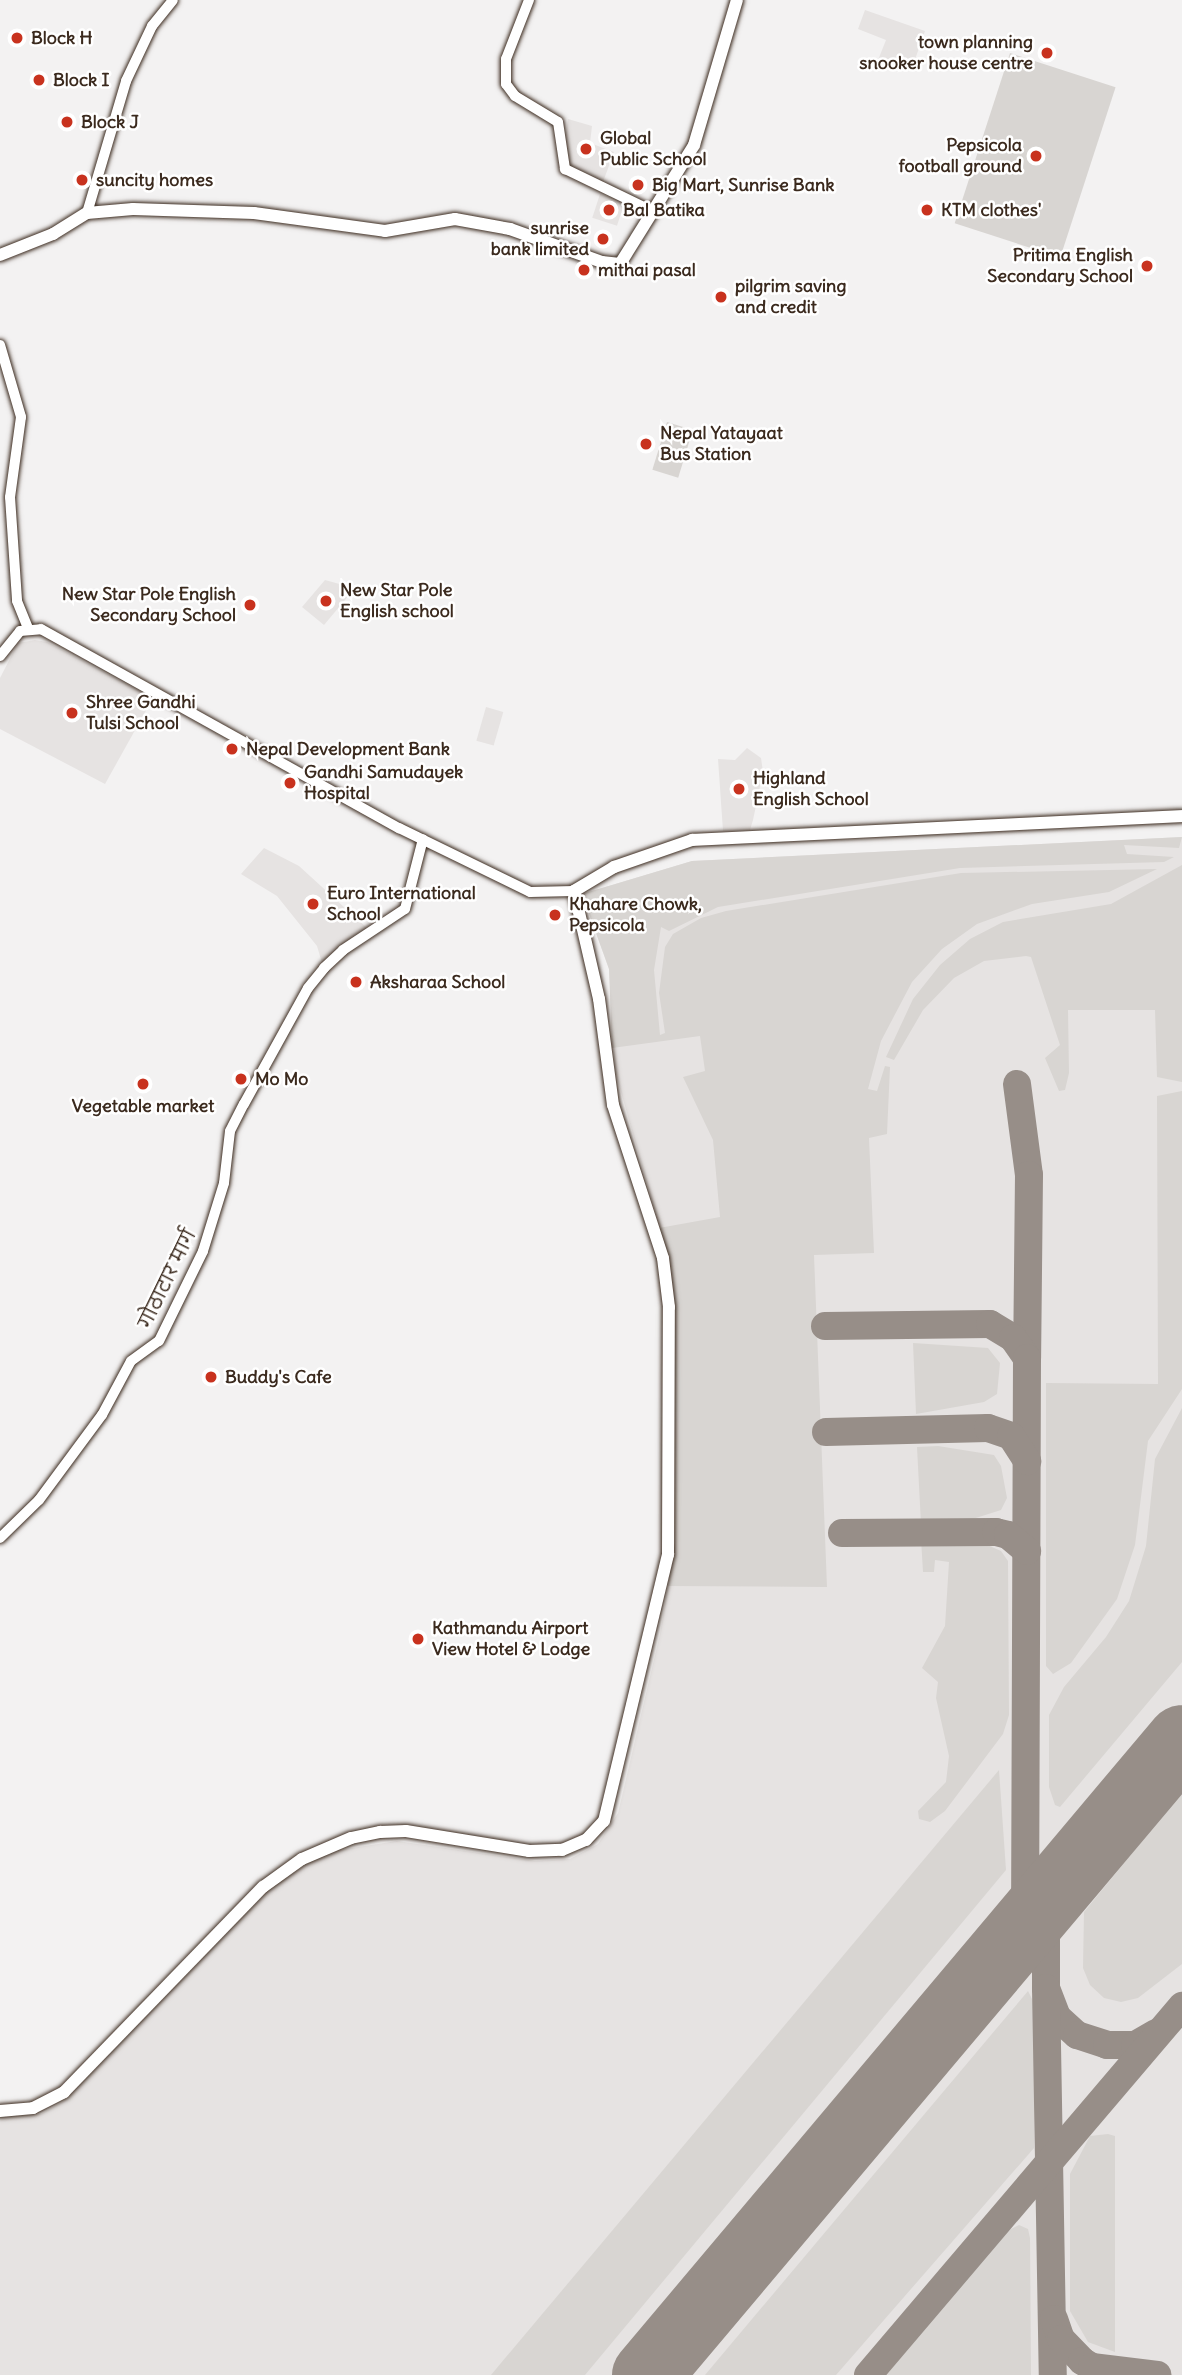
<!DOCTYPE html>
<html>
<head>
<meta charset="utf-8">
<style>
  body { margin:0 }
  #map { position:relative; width:1182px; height:2375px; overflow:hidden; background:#f3f2f2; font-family:Delius,"Playpen Sans Deva",sans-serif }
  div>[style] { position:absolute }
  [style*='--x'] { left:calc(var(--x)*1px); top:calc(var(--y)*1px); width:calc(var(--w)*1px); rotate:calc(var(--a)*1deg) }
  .built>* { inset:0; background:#e6e3e2; transform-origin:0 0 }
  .green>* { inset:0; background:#d8d5d2; transform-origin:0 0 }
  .taxiway>* { height:28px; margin:-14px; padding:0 14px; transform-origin:14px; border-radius:14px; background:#978e88 }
  .runway>* { height:70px; margin:-35px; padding:0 35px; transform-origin:35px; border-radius:35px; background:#978e88 }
  .roads { filter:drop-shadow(0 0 2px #3b2a1e) drop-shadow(0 0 2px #3b2a1e) }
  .tertiary>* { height:10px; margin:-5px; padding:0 5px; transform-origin:5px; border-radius:5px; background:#fff }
  .secondary>* { height:12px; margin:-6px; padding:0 6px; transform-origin:6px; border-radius:6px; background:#fff }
  .dots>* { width:19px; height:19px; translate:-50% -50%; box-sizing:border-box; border:4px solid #fff; border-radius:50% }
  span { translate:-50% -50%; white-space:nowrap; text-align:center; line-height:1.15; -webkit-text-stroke:5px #fff; paint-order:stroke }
  .poi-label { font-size:18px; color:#3b2a1e; font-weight:700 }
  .left { translate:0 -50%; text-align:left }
  .right { translate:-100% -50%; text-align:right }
  .street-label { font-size:18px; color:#3b2a1e }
</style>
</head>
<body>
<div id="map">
  <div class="built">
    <i style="clip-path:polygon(865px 10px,925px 31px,911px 71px,878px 60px,886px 40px,858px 29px)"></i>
    <i style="clip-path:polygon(568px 119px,592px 126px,590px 143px,614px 152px,603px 182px,573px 171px,564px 147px)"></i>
    <i style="left:600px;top:194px;width:26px;height:25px;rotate:18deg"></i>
    <i style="clip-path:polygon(325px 580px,343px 585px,350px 594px,324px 625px,302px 607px)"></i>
    <i style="clip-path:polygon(35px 640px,47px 642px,153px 698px,105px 784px,0 729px,0 678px,18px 643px)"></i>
    <i style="left:486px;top:707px;width:18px;height:35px;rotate:16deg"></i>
    <i style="clip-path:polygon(747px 748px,761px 758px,763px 772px,753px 820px,750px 830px,723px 831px,718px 759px,735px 760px)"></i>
    <i style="clip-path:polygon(1182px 837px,1182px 2375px,0 2375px,0 2117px,41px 2114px,64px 2101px,271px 1888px,310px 1862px,333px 1851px,397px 1841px,535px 1861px,570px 1859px,598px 1844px,618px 1813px,660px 1634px,675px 1543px,674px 1290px,669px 1260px,615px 1071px,609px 969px,582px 894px,692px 861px)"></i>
    <i style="clip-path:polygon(264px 848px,299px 866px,367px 928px,322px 963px,317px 946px,277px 896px,241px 874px)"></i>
  </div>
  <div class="green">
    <i style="left:1010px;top:53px;width:111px;height:179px;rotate:18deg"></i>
    <i style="left:667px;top:422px;width:27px;height:50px;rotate:17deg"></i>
    <i style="clip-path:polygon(1182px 837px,1179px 848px,1124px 845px,1127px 854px,1174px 857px,1164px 862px,960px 868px,718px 907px,669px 931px,661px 927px,654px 970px,660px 1035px,665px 1033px,659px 993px,665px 947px,673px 934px,701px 918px,726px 911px,961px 873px,1157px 869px,1109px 892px,1032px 904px,977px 924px,942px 949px,912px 982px,881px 1041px,868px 1089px,877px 1091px,885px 1066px,890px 1067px,887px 1134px,869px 1138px,874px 1253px,814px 1255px,827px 1587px,668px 1586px,675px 1543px,674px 1306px,669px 1260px,659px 1228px,720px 1217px,713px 1140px,683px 1077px,705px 1071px,700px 1036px,612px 1048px,609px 969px,582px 894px,692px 861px)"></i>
    <i style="clip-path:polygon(1182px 865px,1182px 1082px,1157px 1077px,1155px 1010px,1068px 1010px,1069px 1073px,1065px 1090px,1059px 1091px,1045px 1058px,1060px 1045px,1031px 957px,1026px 956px,984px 961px,954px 978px,923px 1010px,894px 1060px,886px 1057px,913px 999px,940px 965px,970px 939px,1003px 922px,1111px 904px)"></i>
    <i style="clip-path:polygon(1182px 1091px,1182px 1389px,1148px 1441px,1135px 1545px,1117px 1599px,1071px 1663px,1053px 1674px,1046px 1666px,1046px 1383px,1158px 1384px,1157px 1096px)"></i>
    <i style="clip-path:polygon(913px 1343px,988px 1348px,1000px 1363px,997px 1394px,984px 1402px,916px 1414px)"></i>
    <i style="clip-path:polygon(1182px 1408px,1182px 1662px,1060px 1807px,1055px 1805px,1049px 1787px,1049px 1715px,1064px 1687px,1106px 1637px,1129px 1601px,1146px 1546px,1155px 1459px)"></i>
    <i style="clip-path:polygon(938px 1446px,994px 1455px,1001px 1466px,1007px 1498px,1001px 1510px,960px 1523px,921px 1524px,917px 1447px)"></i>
    <i style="clip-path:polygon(921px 1539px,985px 1544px,1001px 1551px,1008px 1561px,1009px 1715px,1003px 1734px,945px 1811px,930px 1822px,919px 1819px,918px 1811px,946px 1782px,949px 1756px,936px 1698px,938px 1682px,922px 1668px,945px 1626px,949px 1562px,935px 1560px,934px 1572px,923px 1572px)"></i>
    <i style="clip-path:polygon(999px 1770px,1006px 1870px,585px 2375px,491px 2375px)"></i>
    <i style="clip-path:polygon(1182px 1792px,1182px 1964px,1138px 1998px,1121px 2002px,1104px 1998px,1090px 1985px,1083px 1968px,1084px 1912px)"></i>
    <i style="clip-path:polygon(1028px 1991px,1034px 2003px,1034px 2148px,836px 2375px,705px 2375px)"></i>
    <i style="clip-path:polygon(1108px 2134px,1115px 2136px,1115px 2352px,1088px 2342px,1070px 2311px,1070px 2174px,1090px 2136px)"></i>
    <i style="clip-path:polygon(1019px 2225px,1028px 2229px,1030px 2238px,1031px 2375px,886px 2375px,1005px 2232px)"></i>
  </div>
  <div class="taxiway">
    <i style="--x:1017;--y:1084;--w:92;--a:82.5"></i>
    <i style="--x:1029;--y:1175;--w:183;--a:90.6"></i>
    <i style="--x:825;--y:1326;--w:165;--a:-0.7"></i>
    <i style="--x:990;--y:1324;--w:27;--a:31"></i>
    <i style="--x:1013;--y:1338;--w:24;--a:55"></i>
    <i style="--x:1027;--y:1358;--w:568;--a:90.2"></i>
    <i style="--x:826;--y:1432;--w:162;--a:-1.4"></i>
    <i style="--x:988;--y:1428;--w:24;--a:19"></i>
    <i style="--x:1011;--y:1436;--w:30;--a:57"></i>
    <i style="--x:842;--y:1533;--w:154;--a:-0.4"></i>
    <i style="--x:996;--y:1532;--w:12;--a:14"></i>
    <i style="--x:1008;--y:1535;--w:25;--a:40"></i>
    <i style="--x:1058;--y:1887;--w:40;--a:108"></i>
    <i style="--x:1046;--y:1925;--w:63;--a:90"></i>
    <i style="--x:1046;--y:1988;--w:31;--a:69"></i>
    <i style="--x:1057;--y:2017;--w:27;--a:42"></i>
    <i style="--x:1077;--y:2035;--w:32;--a:18"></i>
    <i style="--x:1107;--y:2045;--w:28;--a:0"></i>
    <i style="--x:1135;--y:2045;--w:24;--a:-30"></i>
    <i style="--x:1046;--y:1988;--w:387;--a:89"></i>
    <i style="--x:1054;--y:2319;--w:21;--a:71"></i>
    <i style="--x:1061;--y:2339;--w:30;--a:46"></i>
    <i style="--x:1082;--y:2361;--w:12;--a:31"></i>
    <i style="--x:1092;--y:2367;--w:66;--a:6.9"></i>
    <i style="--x:868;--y:2375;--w:485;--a:-49.6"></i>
  </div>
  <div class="runway">
    <i style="--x:647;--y:2375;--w:830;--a:-49.89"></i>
  </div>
  <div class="roads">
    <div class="tertiary">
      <i style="--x:529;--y:0;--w:63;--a:111.3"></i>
      <i style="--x:506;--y:59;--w:25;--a:90"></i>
      <i style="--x:506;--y:84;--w:15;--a:53"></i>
      <i style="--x:515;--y:96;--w:50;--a:31.2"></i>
      <i style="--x:558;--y:122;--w:48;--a:81.5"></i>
      <i style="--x:565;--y:169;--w:94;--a:25.8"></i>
      <i style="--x:87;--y:213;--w:138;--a:-73.5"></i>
      <i style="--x:126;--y:81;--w:61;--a:-64.7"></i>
      <i style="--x:152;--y:26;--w:33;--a:-51"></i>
      <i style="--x:0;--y:345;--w:75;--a:73.7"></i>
      <i style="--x:21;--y:417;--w:81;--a:97.8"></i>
      <i style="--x:10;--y:497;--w:104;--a:86.1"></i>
      <i style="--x:17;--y:601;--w:31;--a:68"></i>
      <i style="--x:0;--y:656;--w:32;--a:-51"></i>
      <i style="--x:20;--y:631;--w:21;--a:-5"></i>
      <i style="--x:41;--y:629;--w:410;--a:29.1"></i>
      <i style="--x:399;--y:828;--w:146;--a:26"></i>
      <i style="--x:530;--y:892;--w:44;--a:-1.3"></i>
      <i style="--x:0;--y:1538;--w:54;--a:-44.3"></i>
      <i style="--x:39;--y:1500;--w:106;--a:-53.5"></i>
      <i style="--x:102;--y:1415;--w:61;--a:-61.8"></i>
      <i style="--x:131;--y:1361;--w:34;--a:-36"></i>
      <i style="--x:159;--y:1341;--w:100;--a:-63.9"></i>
      <i style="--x:203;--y:1251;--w:71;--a:-72.8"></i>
      <i style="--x:224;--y:1183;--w:52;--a:-83.4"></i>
      <i style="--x:230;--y:1131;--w:30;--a:-63"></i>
      <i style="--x:244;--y:1104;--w:132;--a:-61.1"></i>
      <i style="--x:308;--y:988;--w:26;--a:-51"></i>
      <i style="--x:324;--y:968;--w:26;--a:-43"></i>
      <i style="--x:343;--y:950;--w:74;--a:-33.5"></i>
      <i style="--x:405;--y:909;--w:72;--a:-75.6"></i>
    </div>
    <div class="secondary">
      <i style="--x:0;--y:255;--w:57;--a:-21.6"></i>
      <i style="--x:53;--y:234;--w:40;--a:-32"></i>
      <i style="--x:87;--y:213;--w:46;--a:-5"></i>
      <i style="--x:133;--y:209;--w:121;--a:1.9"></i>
      <i style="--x:254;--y:213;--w:132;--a:7.8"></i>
      <i style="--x:385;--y:231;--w:71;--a:-9.7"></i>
      <i style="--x:455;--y:219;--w:56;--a:10.3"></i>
      <i style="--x:510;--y:229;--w:98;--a:19.7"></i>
      <i style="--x:602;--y:262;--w:18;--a:6"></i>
      <i style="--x:620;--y:264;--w:140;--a:-58.1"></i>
      <i style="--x:694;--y:145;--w:151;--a:-73.5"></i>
      <i style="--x:0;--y:2111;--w:33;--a:-5"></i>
      <i style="--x:33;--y:2108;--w:35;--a:-27"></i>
      <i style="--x:64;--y:2092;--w:286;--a:-45.9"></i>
      <i style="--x:263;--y:1887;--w:48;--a:-35.7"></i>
      <i style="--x:302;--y:1859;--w:53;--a:-23.2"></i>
      <i style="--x:351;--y:1838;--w:30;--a:-12"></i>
      <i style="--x:380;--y:1832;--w:26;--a:-2"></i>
      <i style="--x:406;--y:1831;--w:125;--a:9.2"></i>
      <i style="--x:529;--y:1851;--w:33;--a:-2"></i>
      <i style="--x:562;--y:1850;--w:26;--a:-23"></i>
      <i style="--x:586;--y:1840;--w:26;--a:-47"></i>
      <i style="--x:604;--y:1821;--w:274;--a:-76.5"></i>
      <i style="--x:668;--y:1555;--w:248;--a:-89.8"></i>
      <i style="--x:669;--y:1307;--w:49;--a:-97"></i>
      <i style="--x:663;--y:1258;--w:161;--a:-108.1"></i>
      <i style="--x:613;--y:1105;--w:107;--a:-97.5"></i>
      <i style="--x:599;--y:999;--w:111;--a:-103"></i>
      <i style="--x:574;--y:891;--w:47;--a:-31"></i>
      <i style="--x:614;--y:867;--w:83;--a:-19.1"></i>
      <i style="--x:692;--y:840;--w:491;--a:-2.8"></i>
    </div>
  </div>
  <div class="dots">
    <i style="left:17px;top:38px;background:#c8321e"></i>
    <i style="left:1047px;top:53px;background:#c8321e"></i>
    <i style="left:39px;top:80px;background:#c8321e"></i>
    <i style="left:67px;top:122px;background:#c8321e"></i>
    <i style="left:586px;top:149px;background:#c8321e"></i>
    <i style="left:1036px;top:156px;background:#c8321e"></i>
    <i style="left:82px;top:180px;background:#c8321e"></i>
    <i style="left:638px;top:185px;background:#c8321e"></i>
    <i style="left:609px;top:210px;background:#c8321e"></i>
    <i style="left:927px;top:210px;background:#c8321e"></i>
    <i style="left:603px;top:239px;background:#c8321e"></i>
    <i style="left:1147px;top:266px;background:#c8321e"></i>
    <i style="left:584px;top:270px;background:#c8321e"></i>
    <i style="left:721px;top:297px;background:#c8321e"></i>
    <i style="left:646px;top:444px;background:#c8321e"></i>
    <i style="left:326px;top:601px;background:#c8321e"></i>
    <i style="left:250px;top:605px;background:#c8321e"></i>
    <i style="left:72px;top:713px;background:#c8321e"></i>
    <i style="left:232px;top:749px;background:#c8321e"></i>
    <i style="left:290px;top:783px;background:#c8321e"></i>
    <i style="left:739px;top:789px;background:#c8321e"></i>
    <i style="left:313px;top:904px;background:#c8321e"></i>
    <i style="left:555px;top:915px;background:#c8321e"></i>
    <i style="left:356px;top:982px;background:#c8321e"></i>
    <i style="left:241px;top:1079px;background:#c8321e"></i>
    <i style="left:143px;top:1084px;background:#c8321e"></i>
    <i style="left:211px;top:1377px;background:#c8321e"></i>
    <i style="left:418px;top:1639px;background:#c8321e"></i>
  </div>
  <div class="poi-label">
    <span class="left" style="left:31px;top:38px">Block H</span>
    <span class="right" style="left:1033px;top:53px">town planning<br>snooker house centre</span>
    <span class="left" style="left:53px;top:80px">Block I</span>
    <span class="left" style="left:81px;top:122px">Block J</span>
    <span class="left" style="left:600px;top:149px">Global<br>Public School</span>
    <span class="right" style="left:1022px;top:156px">Pepsicola<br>football ground</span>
    <span class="left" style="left:96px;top:180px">suncity homes</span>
    <span class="left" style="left:652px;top:185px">Big Mart, Sunrise Bank</span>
    <span class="left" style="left:623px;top:210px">Bal Batika</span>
    <span class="left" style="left:941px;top:210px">KTM clothes'</span>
    <span class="right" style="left:589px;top:239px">sunrise<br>bank limited</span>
    <span class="right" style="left:1133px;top:266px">Pritima English<br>Secondary School</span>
    <span class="left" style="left:598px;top:270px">mithai pasal</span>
    <span class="left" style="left:735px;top:297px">pilgrim saving<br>and credit</span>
    <span class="left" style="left:660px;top:444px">Nepal Yatayaat<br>Bus Station</span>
    <span class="left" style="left:340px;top:601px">New Star Pole<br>English school</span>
    <span class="right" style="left:236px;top:605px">New Star Pole English<br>Secondary School</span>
    <span class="left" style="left:86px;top:713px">Shree Gandhi<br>Tulsi School</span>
    <span class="left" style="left:246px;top:749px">Nepal Development Bank</span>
    <span class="left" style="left:304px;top:783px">Gandhi Samudayek<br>Hospital</span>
    <span class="left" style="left:753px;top:789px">Highland<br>English School</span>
    <span class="left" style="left:327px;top:904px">Euro International<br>School</span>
    <span class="left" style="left:569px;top:915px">Khahare Chowk,<br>Pepsicola</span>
    <span class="left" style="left:370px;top:982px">Aksharaa School</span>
    <span class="left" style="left:255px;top:1079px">Mo Mo</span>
    <span style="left:143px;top:1106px">Vegetable market</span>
    <span class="left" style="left:225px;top:1377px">Buddy's Cafe</span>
    <span class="left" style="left:432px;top:1639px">Kathmandu Airport<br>View Hotel &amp; Lodge</span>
  </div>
  <div class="street-label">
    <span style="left:168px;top:1279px;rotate:-64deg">गोठाटार मार्ग</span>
  </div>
</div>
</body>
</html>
